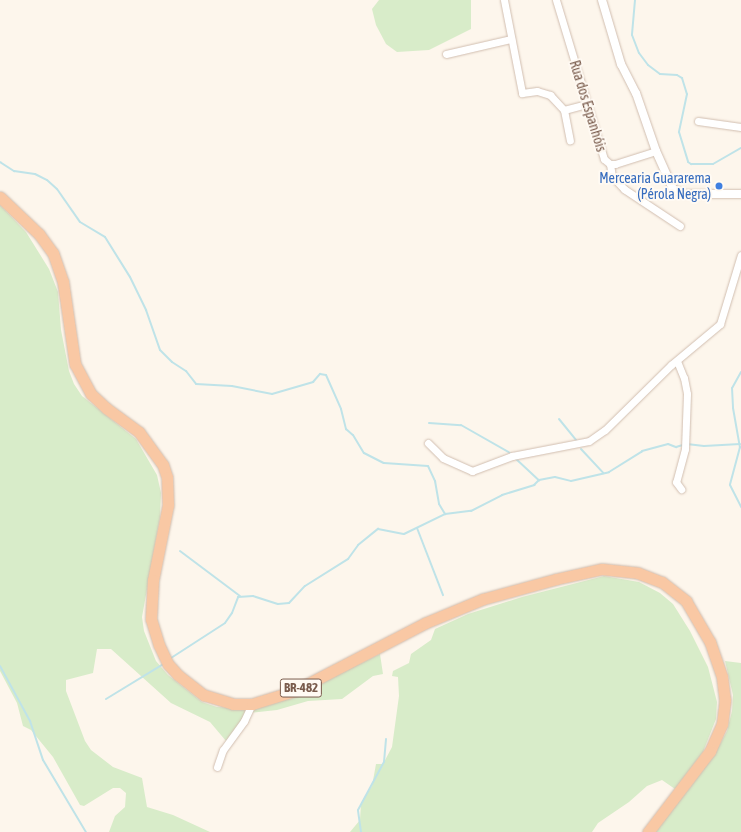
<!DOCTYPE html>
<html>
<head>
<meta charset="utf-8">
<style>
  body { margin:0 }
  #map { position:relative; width:741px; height:832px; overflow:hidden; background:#fdf6ec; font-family:"Asap Condensed",sans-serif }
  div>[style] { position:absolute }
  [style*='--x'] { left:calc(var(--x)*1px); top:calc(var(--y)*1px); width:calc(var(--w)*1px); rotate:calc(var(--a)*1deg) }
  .green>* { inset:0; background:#d8ecc9 }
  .stream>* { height:2px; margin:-1px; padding:0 1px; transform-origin:1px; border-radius:1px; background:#bfe3e8 }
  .roads { filter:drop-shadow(0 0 1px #d1beb0) drop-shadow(0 0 1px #d1beb0) }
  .minor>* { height:7px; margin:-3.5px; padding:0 3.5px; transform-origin:3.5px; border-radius:3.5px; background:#fff }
  .tertiary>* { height:8px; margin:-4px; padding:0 4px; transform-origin:4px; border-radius:4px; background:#fff }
  .trunk>* { height:11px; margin:-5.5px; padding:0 5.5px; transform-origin:5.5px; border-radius:5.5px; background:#f9c8a4 }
  .dots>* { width:11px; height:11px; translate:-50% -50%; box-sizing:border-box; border:2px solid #fffaf3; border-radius:50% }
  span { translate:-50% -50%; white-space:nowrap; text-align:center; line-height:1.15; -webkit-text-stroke:4px #fffaf3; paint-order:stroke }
  .shield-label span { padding:1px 3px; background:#fffaf3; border:1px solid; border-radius:3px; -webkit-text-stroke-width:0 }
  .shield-label { font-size:13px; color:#7a5c4d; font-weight:700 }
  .street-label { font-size:14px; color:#7a5c4d }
  .shop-label { font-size:14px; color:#366cbe }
  .right { translate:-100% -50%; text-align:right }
</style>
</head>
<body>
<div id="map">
  <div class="green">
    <i style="clip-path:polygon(379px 0,471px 0,471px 29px,429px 50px,397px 52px,386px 44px,376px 25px,372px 9px)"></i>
    <i style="clip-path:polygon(0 205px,26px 232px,49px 269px,58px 292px,61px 330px,69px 371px,74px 384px,82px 396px,136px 439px,157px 475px,161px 493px,160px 517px,142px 617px,144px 631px,156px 661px,168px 675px,202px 702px,217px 707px,234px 708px,261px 707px,292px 697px,380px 654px,383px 674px,373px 676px,342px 699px,308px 701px,277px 710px,248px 713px,226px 741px,210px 722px,171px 703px,111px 649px,97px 649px,93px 673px,66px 680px,66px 691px,85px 741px,91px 750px,113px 767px,142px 778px,147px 807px,173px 815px,210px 832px,109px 832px,115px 816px,125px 807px,126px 793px,120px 788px,113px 788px,84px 806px,80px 805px,53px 757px,31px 730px,23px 726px,17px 703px,0 671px)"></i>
    <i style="clip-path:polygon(604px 576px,639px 582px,660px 593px,673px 604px,690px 631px,708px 667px,717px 702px,716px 719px,703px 752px,675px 789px,662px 780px,647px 786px,629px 802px,598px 823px,592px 832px,350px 832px,360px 820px,361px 803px,372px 786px,376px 764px,383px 764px,392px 747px,399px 696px,398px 677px,392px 676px,393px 671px,409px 663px,411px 654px,431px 640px,435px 629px,468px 614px,522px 597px)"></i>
    <i style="clip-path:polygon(725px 661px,741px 663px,741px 832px,653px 832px,663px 816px,689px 789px,719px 746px,727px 731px,732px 711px,733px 695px)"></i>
  </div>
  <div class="stream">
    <i style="--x:635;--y:0;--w:35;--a:95"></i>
    <i style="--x:632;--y:35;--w:19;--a:69"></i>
    <i style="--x:639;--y:53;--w:15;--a:53"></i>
    <i style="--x:648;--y:65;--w:15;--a:37"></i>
    <i style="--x:660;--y:74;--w:17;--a:3"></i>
    <i style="--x:677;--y:75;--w:6;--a:31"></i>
    <i style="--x:682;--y:78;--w:17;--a:73"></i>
    <i style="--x:687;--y:94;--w:39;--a:102"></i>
    <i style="--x:679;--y:132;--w:31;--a:73"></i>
    <i style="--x:688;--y:162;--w:4;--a:34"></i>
    <i style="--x:691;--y:164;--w:22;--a:0"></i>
    <i style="--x:713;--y:164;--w:32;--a:-30"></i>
    <i style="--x:0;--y:162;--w:17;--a:33"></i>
    <i style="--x:14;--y:171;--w:21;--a:8"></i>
    <i style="--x:35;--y:174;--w:13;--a:27"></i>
    <i style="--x:47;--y:180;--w:13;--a:42"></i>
    <i style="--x:57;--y:189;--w:40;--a:55.1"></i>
    <i style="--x:80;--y:222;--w:29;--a:31"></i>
    <i style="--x:105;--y:237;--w:47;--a:58"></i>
    <i style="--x:130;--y:277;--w:37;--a:64"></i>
    <i style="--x:146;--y:310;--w:42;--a:70.7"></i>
    <i style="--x:160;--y:350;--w:17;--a:45"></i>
    <i style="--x:172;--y:362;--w:17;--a:33"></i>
    <i style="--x:186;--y:371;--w:16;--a:52"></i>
    <i style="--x:196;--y:384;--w:36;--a:3"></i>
    <i style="--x:232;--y:386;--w:41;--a:11.3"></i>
    <i style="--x:272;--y:394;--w:43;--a:-16.3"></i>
    <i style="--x:313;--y:382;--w:11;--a:-49"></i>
    <i style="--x:320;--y:374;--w:6;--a:9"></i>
    <i style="--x:326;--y:375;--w:37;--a:66"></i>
    <i style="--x:341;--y:409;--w:21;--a:76"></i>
    <i style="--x:346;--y:429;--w:9;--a:41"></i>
    <i style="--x:353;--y:435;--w:21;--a:59"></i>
    <i style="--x:364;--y:453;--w:22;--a:27"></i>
    <i style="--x:384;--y:463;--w:44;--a:3.9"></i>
    <i style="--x:428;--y:466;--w:17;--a:65"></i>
    <i style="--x:435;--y:481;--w:23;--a:80"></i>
    <i style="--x:439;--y:504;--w:12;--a:59"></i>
    <i style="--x:741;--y:372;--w:18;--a:119"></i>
    <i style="--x:732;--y:388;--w:20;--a:87"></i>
    <i style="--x:733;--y:408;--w:40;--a:80"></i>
    <i style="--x:740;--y:447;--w:39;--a:105"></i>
    <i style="--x:730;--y:485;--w:25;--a:63"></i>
    <i style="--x:559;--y:419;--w:27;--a:51"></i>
    <i style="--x:429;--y:423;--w:32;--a:4"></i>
    <i style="--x:461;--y:425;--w:56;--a:29.7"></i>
    <i style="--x:687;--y:444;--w:17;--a:7"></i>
    <i style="--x:704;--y:446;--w:36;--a:-3"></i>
    <i style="--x:581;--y:449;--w:33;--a:47"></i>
    <i style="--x:515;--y:458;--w:33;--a:43"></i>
    <i style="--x:417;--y:528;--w:72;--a:68.8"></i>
    <i style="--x:180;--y:551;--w:75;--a:36.9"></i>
    <i style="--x:171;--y:658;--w:64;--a:-32.9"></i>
    <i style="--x:225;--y:623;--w:12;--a:-55"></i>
    <i style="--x:232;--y:613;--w:17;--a:-69"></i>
    <i style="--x:238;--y:597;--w:15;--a:-4"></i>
    <i style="--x:253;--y:596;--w:26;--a:18"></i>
    <i style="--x:278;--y:604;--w:11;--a:-5"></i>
    <i style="--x:289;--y:603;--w:23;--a:-47"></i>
    <i style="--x:305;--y:586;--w:51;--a:-32.1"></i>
    <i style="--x:348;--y:559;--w:17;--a:-54"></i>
    <i style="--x:358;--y:545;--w:26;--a:-39"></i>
    <i style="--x:378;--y:529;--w:26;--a:11"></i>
    <i style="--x:404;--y:534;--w:46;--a:-26"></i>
    <i style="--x:445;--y:514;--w:26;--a:-7"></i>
    <i style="--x:471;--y:511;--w:35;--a:-27"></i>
    <i style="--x:502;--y:495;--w:34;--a:-17"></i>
    <i style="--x:534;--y:485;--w:7;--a:-45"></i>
    <i style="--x:539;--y:480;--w:16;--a:-11"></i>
    <i style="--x:555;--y:477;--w:16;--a:14"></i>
    <i style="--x:571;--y:481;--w:39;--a:-13"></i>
    <i style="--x:609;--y:472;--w:39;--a:-32"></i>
    <i style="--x:642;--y:451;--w:27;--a:-15"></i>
    <i style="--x:668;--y:444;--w:9;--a:21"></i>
    <i style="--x:676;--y:447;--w:7;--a:-16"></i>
    <i style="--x:0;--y:666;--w:63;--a:61.4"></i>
    <i style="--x:30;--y:721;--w:41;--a:71.6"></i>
    <i style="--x:43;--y:760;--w:84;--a:59.2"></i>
    <i style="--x:106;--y:699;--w:66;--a:-31.3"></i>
    <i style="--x:361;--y:832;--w:22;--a:-98"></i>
    <i style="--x:358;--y:810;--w:55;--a:-61.6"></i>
    <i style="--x:384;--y:762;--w:23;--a:-85"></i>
  </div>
  <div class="roads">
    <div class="minor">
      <i style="--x:504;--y:0;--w:95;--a:79"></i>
      <i style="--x:522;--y:93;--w:15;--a:-8"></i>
      <i style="--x:537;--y:91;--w:14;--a:17"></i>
      <i style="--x:550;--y:95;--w:21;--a:47"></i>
      <i style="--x:564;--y:110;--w:23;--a:-15"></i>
      <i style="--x:556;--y:0;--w:166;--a:73.2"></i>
      <i style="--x:604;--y:159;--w:8;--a:40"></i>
      <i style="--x:610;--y:164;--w:5;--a:0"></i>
      <i style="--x:615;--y:164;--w:43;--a:-17.6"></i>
      <i style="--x:446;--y:54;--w:67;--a:-13"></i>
      <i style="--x:564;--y:110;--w:31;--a:79"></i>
      <i style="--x:698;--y:121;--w:43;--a:7.9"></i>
      <i style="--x:610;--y:164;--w:12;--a:81"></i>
      <i style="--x:612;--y:176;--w:18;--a:47"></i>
      <i style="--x:624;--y:189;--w:67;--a:33.5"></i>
      <i style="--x:677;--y:361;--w:18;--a:68"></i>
      <i style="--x:684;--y:378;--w:16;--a:79"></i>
      <i style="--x:687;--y:394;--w:55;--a:92.1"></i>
      <i style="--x:685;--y:449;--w:34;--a:105"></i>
      <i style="--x:676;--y:482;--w:9;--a:54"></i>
      <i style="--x:428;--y:443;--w:21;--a:45"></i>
      <i style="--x:443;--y:458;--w:32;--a:24"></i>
      <i style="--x:472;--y:471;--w:43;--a:-20.6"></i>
      <i style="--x:512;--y:456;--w:78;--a:-11"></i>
      <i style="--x:589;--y:441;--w:19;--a:-35"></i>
      <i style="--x:605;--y:430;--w:93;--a:-44.6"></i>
      <i style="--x:671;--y:365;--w:64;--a:-39.9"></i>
      <i style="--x:720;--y:324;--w:72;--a:-73.1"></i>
      <i style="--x:217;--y:767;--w:18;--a:-71"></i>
      <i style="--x:223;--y:750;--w:36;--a:-54"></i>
      <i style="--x:244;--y:721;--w:19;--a:-65"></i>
    </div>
    <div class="tertiary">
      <i style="--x:602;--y:0;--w:67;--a:73.5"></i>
      <i style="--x:621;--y:64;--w:33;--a:63"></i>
      <i style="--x:636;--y:93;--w:61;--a:71"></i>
      <i style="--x:656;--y:151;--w:42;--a:65.9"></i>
      <i style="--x:673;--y:189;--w:12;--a:24"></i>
      <i style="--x:684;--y:194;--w:57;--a:0"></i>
    </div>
    <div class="trunk">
      <i style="--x:0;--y:197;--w:54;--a:43.5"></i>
      <i style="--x:39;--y:234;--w:24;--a:54"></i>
      <i style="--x:53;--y:253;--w:31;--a:71"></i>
      <i style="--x:63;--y:282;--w:83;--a:81.7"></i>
      <i style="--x:75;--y:364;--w:34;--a:62"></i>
      <i style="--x:91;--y:394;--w:21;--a:43"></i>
      <i style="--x:106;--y:408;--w:41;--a:36"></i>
      <i style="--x:139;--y:432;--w:41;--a:54"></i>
      <i style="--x:163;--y:465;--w:13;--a:72"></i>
      <i style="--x:167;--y:477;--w:28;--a:88"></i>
      <i style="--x:168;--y:505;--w:76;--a:101.3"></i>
      <i style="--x:153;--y:580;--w:39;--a:93"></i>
      <i style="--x:151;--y:619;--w:27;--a:73"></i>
      <i style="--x:159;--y:645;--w:21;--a:65"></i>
      <i style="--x:168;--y:664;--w:15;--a:48"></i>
      <i style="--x:178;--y:675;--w:33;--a:38"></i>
      <i style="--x:204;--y:695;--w:30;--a:17"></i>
      <i style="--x:233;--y:704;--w:19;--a:0"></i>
      <i style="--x:252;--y:704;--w:44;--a:-17.2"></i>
      <i style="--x:294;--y:691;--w:148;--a:-27.4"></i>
      <i style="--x:425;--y:623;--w:63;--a:-22.5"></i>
      <i style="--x:483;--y:599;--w:76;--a:-15.3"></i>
      <i style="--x:556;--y:579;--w:47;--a:-12.3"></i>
      <i style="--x:602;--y:569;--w:36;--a:6"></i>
      <i style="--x:638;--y:573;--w:26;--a:21"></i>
      <i style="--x:662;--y:582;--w:31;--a:38"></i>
      <i style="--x:686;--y:601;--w:48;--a:59.7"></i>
      <i style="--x:710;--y:642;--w:37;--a:71"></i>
      <i style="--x:722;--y:677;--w:23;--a:83"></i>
      <i style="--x:725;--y:700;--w:24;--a:97"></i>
      <i style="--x:722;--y:724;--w:30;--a:114"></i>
      <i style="--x:710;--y:751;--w:102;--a:127.4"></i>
    </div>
  </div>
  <div class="dots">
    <i style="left:719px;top:186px;background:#3f7fe0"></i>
  </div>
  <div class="shield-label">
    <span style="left:301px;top:688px">BR-482</span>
  </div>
  <div class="street-label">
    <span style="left:588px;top:106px;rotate:73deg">Rua dos Espanhóis</span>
  </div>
  <div class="shop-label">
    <span class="right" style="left:711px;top:186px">Mercearia Guararema<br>(Pérola Negra)</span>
  </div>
</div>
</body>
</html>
